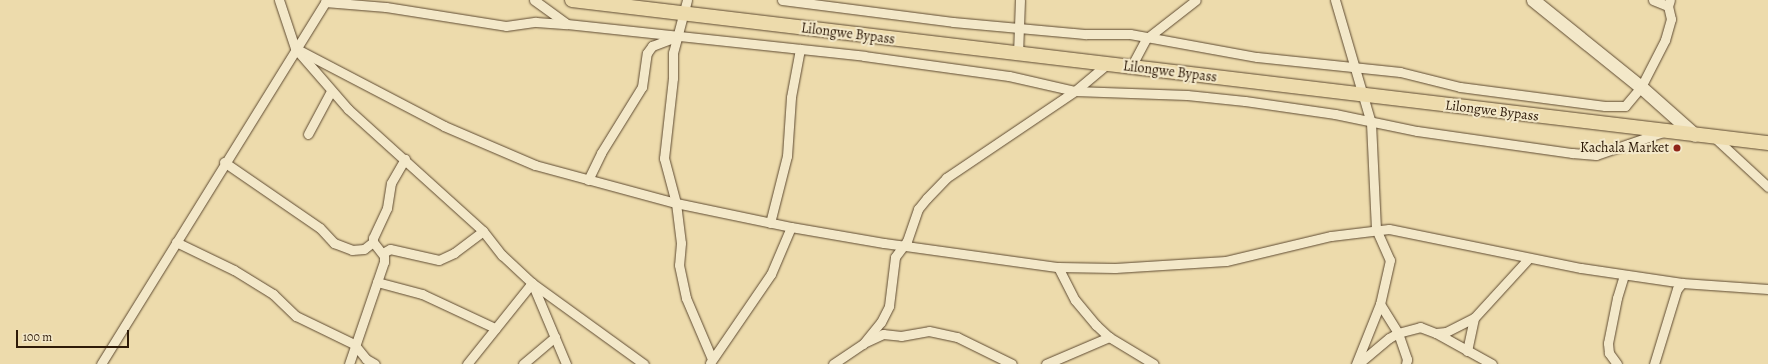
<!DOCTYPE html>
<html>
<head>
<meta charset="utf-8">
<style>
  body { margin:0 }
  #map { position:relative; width:1768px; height:364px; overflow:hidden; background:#eddbac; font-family:Alegreya,serif }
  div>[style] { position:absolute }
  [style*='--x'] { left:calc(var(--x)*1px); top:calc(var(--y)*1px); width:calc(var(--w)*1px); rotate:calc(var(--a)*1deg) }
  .roads { filter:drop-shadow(0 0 1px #5e4a31) drop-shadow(0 0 1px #5e4a31) }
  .street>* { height:9px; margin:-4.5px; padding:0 4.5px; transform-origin:4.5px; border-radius:4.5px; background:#f3e8c9 }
  .secondary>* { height:13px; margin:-6.5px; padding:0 6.5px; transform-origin:6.5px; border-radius:6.5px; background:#f3e8c9 }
  .primary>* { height:14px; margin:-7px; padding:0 7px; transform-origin:7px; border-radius:7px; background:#eddbac }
  .dots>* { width:11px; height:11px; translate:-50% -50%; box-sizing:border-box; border:2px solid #f3e8c9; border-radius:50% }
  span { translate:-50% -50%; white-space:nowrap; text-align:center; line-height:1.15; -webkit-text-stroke:4px #f3e8c9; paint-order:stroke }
  .street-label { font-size:14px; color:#2e1a08 }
  .poi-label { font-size:14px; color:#2e1a08 }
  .right { translate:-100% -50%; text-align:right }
  .scale { position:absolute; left:16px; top:330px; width:113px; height:18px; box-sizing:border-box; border:2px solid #2e1a08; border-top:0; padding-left:5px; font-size:12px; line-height:14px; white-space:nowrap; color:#2e1a08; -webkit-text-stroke:3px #f3e8c9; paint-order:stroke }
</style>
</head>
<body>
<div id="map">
  <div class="roads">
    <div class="street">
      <i style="--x:279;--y:0;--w:51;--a:71.6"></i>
      <i style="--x:295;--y:48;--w:81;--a:49"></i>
      <i style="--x:348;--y:109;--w:182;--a:42.1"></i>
      <i style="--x:483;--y:231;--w:31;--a:52"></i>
      <i style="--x:502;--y:255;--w:41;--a:43"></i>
      <i style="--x:532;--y:283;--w:138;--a:35.9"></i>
      <i style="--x:534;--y:0;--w:39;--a:36"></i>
      <i style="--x:687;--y:0;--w:55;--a:104.8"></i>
      <i style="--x:673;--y:53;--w:25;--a:90"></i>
      <i style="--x:673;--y:78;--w:81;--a:96.4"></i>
      <i style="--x:664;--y:158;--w:47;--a:75.1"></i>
      <i style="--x:676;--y:203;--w:40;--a:82.9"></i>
      <i style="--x:681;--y:243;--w:22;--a:95"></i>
      <i style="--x:679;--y:265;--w:34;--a:78"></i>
      <i style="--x:686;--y:298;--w:66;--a:66.9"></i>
      <i style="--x:782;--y:0;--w:172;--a:7.3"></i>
      <i style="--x:953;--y:22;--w:134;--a:5.2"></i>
      <i style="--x:1086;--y:34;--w:44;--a:0"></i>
      <i style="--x:1130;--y:34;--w:129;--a:10.3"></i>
      <i style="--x:1257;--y:57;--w:144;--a:6"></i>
      <i style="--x:1400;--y:72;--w:62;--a:14"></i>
      <i style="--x:1460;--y:87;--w:146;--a:7.5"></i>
      <i style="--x:1605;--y:106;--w:20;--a:0"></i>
      <i style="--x:1625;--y:106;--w:25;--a:-50"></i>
      <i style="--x:1641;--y:87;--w:53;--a:-62.9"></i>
      <i style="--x:1665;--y:40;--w:22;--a:-74"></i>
      <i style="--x:1671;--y:19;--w:13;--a:-103"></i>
      <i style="--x:1668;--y:6;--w:6;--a:-72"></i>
      <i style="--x:1335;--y:0;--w:128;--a:73.7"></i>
      <i style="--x:1371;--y:123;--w:106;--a:87.3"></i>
      <i style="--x:1376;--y:229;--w:34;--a:66"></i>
      <i style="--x:1390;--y:260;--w:45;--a:102.8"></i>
      <i style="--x:1380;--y:304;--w:65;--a:111.8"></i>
      <i style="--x:1653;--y:0;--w:16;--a:22"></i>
      <i style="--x:325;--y:2;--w:61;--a:4.7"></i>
      <i style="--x:386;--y:7;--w:121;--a:9"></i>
      <i style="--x:506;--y:26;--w:30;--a:-8"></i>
      <i style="--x:536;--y:22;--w:31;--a:4"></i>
      <i style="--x:567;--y:24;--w:299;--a:6.1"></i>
      <i style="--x:864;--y:56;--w:146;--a:7.9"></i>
      <i style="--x:1009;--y:76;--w:68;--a:12.8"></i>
      <i style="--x:1075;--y:91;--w:112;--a:2"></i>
      <i style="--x:1187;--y:95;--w:58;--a:5.9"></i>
      <i style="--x:1245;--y:101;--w:91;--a:8.2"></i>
      <i style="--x:1335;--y:114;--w:84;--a:11.7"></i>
      <i style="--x:1417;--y:131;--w:157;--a:8.1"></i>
      <i style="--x:1572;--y:153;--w:24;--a:5"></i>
      <i style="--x:1596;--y:155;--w:71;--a:-18.9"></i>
      <i style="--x:295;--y:48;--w:168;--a:27.6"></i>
      <i style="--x:444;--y:126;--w:99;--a:23.2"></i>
      <i style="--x:535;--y:165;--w:146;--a:15.1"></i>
      <i style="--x:676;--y:203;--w:117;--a:11.8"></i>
      <i style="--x:791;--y:227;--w:94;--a:9.8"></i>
      <i style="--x:884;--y:243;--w:176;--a:7.9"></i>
      <i style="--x:1058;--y:267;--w:57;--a:1"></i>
      <i style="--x:1115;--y:268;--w:111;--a:-3.6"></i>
      <i style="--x:1226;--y:261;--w:108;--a:-13.4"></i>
      <i style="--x:1331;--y:236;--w:58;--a:-6.9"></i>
      <i style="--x:1389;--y:229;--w:196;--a:11.5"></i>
      <i style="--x:1581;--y:268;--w:102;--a:8.4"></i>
      <i style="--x:1682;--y:283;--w:86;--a:4"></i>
      <i style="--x:1018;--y:54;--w:54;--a:-87.9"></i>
      <i style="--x:1131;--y:67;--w:32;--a:-62"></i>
      <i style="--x:1146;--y:39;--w:63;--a:-38"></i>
      <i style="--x:308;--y:134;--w:49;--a:-61.9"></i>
      <i style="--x:1713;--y:136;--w:75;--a:42.8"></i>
      <i style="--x:224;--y:162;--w:116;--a:34.5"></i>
      <i style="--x:320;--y:228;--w:21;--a:47"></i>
      <i style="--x:334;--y:243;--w:19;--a:21"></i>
      <i style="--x:352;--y:250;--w:12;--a:-5"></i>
      <i style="--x:364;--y:249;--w:11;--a:-38"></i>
      <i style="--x:588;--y:180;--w:30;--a:-64"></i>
      <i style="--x:601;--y:153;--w:78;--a:-58.2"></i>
      <i style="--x:642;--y:87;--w:34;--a:-82"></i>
      <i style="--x:647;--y:53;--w:9;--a:-54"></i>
      <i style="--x:652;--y:46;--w:19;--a:-21"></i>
      <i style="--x:770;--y:223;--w:69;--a:-75.8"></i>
      <i style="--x:787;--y:156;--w:59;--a:-86.1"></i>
      <i style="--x:791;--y:97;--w:49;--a:-79.4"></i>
      <i style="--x:176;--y:242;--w:64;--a:25.8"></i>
      <i style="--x:234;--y:270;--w:46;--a:31.6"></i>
      <i style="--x:273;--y:294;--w:32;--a:44"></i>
      <i style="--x:296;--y:316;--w:64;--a:25.8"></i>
      <i style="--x:354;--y:344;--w:19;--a:51"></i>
      <i style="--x:366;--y:359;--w:10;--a:29"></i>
      <i style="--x:383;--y:253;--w:8;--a:-30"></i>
      <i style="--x:390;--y:249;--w:50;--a:12.7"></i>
      <i style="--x:439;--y:260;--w:17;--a:-25"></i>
      <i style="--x:454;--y:253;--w:36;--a:-37"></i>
      <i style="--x:1058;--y:267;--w:37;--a:63"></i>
      <i style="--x:1075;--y:300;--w:33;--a:50"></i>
      <i style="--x:1096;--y:325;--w:18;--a:43"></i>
      <i style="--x:1109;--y:337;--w:52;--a:31"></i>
      <i style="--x:377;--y:282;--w:47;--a:14.9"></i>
      <i style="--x:422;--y:294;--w:81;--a:25"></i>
      <i style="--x:1380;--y:304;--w:34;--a:58"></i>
      <i style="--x:1398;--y:333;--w:28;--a:71"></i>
      <i style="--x:1407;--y:359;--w:5;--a:101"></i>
      <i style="--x:1436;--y:333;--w:64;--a:29"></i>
      <i style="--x:866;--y:342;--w:19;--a:-25"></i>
      <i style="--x:883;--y:334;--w:18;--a:6"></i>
      <i style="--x:901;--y:336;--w:28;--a:-10"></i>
      <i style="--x:929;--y:331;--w:29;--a:12"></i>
      <i style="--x:957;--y:337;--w:61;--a:26.1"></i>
      <i style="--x:1467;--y:351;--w:34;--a:-78"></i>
      <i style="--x:1474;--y:318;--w:80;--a:-47.5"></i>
      <i style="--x:710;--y:363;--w:108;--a:-55.6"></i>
      <i style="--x:771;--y:274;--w:51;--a:-66.9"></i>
      <i style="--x:101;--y:364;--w:428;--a:-58.2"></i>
      <i style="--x:349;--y:364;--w:108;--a:-71.1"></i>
      <i style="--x:384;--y:262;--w:6;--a:-90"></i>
      <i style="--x:384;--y:256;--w:18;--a:-128"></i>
      <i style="--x:373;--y:242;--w:4;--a:-90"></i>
      <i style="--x:373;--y:238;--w:33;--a:-65"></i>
      <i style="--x:387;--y:208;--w:25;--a:-81"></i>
      <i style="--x:391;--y:183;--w:28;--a:-60"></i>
      <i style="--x:467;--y:364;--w:104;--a:-51.3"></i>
      <i style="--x:532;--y:283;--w:88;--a:67.2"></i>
      <i style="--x:523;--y:364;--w:42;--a:-40.2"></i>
      <i style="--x:833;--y:364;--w:36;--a:-34"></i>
      <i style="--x:863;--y:344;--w:28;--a:-51"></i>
      <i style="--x:881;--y:322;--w:18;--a:-63"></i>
      <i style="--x:889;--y:306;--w:49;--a:-83"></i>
      <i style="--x:895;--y:257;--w:20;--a:-53"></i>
      <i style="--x:907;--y:241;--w:34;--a:-71"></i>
      <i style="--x:918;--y:209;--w:14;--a:-51"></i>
      <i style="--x:927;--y:198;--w:28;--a:-46"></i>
      <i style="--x:946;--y:178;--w:156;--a:-34"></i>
      <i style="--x:1075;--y:91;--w:40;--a:-40"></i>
      <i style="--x:1046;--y:364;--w:69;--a:-23.2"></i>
      <i style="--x:1358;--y:364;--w:40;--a:-40"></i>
      <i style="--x:1389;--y:338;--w:10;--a:-29"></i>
      <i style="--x:1398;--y:333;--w:23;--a:-15"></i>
      <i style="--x:1420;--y:327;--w:17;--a:21"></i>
      <i style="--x:1436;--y:333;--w:10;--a:-6"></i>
      <i style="--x:1446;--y:332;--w:31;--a:-27"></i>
      <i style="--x:1617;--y:364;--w:14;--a:-126"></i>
      <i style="--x:1609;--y:353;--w:10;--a:-96"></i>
      <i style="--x:1608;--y:343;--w:46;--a:-78.7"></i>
      <i style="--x:1617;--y:298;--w:24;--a:-73"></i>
      <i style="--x:1654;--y:364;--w:78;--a:-73"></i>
      <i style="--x:1677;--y:289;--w:8;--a:-50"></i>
    </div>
    <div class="secondary">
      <i style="--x:1533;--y:0;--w:139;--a:38.9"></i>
      <i style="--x:1641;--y:87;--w:72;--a:41.6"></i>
    </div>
    <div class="primary">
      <i style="--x:572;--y:0;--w:1205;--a:6.82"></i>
    </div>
  </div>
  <div class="dots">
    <i style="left:1677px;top:148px;background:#8f2418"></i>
  </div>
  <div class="street-label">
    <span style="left:848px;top:34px;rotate:7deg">Lilongwe Bypass</span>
    <span style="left:1170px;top:72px;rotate:7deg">Lilongwe Bypass</span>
    <span style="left:1492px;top:111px;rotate:7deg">Lilongwe Bypass</span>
  </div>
  <div class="poi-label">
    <span class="right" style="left:1669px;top:148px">Kachala Market</span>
  </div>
  <div class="scale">100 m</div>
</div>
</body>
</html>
